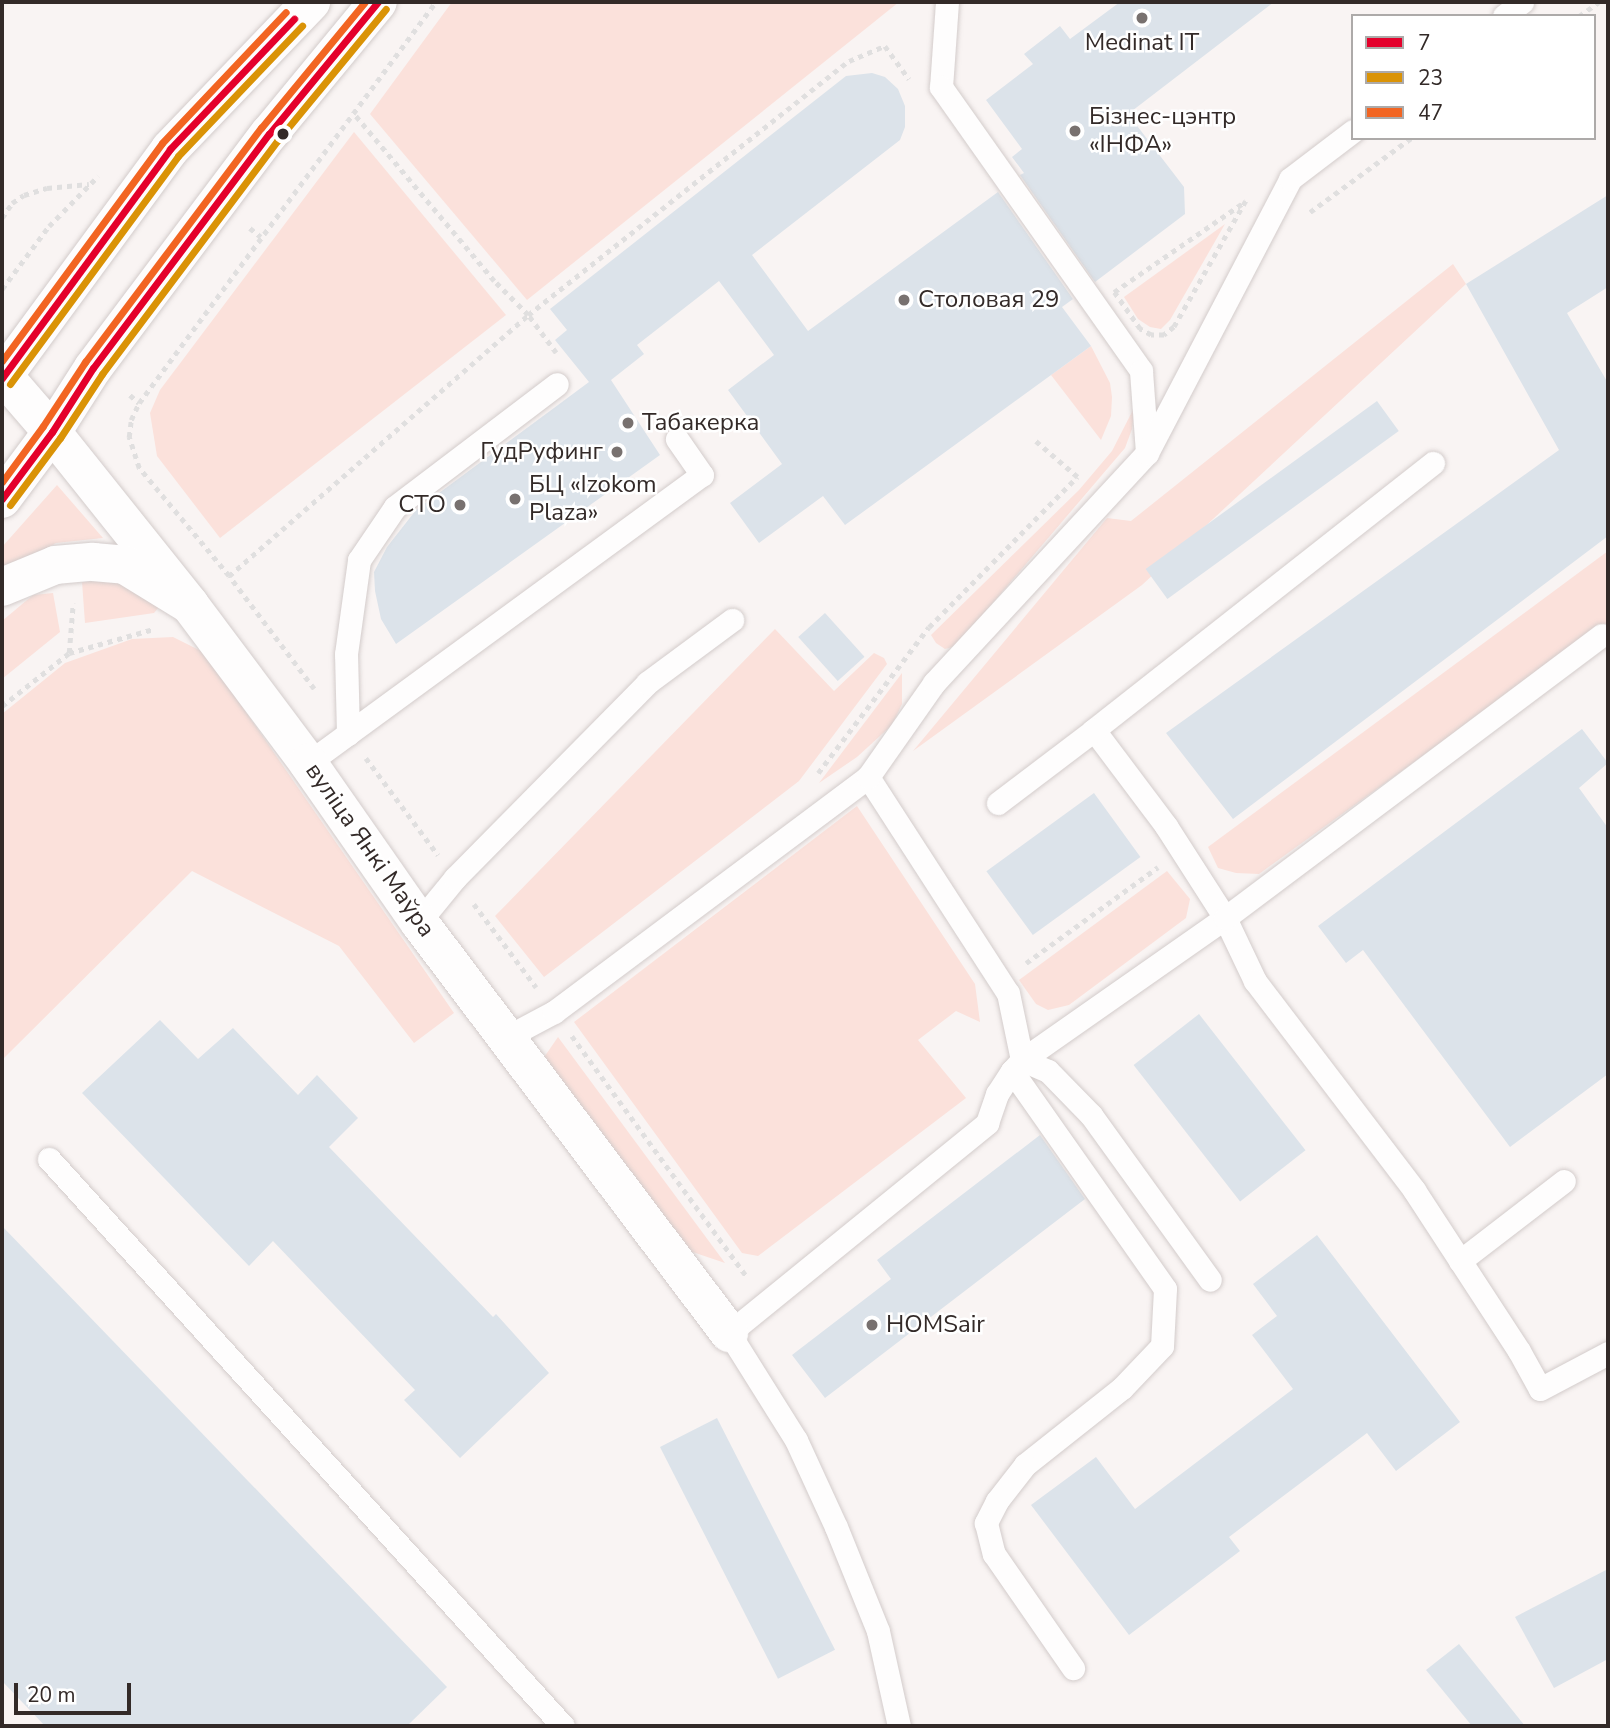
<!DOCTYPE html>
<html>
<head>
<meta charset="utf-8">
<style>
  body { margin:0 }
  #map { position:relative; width:1610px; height:1728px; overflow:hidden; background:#f9f4f3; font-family:"Nunito Sans",sans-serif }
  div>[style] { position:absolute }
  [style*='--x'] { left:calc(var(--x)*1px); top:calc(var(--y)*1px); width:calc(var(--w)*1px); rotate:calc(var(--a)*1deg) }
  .green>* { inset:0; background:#fbe1db }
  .building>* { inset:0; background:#dce3ea; transform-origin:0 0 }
  .path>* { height:4.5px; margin-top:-2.25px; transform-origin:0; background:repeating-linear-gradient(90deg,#e0dfdf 0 5px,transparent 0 10px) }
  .roads { filter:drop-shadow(0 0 2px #d3cccb) drop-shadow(0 0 2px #d3cccb) }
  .service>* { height:23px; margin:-11.5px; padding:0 11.5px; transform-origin:11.5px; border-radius:11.5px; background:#fefdfd }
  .minor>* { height:38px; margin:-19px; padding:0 19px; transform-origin:19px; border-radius:19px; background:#fefdfd }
  .tertiary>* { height:38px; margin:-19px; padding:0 19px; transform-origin:19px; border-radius:19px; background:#fefdfd }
  .secondary>* { height:38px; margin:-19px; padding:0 19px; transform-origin:19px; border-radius:19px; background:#fefdfd }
  .bus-1>* { height:7px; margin:-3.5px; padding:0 3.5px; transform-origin:3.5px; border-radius:3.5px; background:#e4002b }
  .bus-2>* { height:7px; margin:-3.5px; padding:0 3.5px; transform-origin:3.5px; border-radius:3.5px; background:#da9306 }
  .bus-3>* { height:7px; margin:-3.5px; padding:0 3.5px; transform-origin:3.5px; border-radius:3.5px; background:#f26522 }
  .dots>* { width:19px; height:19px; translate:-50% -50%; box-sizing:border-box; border:4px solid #fff; border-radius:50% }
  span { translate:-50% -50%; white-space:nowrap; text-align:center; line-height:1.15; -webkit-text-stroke:5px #fff; paint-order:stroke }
  .poi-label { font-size:24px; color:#332a28 }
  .left { translate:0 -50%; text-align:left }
  .right { translate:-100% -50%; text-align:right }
  .street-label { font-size:24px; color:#332a28 }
  .frame { position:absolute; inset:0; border:4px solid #332a28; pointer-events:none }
  .legend { position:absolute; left:1351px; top:14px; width:245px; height:126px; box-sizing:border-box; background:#fff; border:2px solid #adaaa9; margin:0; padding:9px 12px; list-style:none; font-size:21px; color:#332a28 }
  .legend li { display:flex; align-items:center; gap:14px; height:35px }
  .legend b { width:35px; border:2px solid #adaaa9 }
  .scale { position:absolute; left:14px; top:1683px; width:117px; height:32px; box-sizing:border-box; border:4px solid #332a28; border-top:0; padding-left:9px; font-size:21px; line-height:24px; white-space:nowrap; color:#332a28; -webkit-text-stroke:5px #fff; paint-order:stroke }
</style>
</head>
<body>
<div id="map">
  <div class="green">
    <i style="clip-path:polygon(452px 2px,899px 2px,527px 300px,370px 114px)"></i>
    <i style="clip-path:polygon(354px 132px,506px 315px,220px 538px,157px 456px,150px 413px,160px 390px)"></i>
    <i style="clip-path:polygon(1225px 224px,1170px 320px,1161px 329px,1150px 327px,1138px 319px,1124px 297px)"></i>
    <i style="clip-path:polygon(1453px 264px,1466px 284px,1142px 585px,913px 751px,1107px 518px,1131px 521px)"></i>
    <i style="clip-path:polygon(1091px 346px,1110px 383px,1112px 397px,1111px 416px,1101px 440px,1051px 375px)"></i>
    <i style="clip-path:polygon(1135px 406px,1132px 429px,1125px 448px,956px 646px,945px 649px,936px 643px,931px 635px,1079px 490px,1112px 451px)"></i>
    <i style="clip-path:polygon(57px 485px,103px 538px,56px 543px,2px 575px,2px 547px)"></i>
    <i style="clip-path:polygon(1608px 551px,1608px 622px,1259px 874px,1236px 873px,1218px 868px,1208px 847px)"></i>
    <i style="clip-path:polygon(138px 578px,163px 602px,154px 613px,85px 623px,82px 582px)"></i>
    <i style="clip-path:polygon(53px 593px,60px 632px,2px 679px,2px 621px,33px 595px)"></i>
    <i style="clip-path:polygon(775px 629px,834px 691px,874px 653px,884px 658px,887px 664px,799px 781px,544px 977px,495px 916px)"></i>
    <i style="clip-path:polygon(173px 637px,205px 653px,454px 1013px,414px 1043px,339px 946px,192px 871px,2px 1060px,2px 714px,65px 663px,132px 639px)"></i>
    <i style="clip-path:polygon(902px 673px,902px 704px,892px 725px,857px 757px,819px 783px)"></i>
    <i style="clip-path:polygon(857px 806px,975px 984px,980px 1022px,956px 1011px,918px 1040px,966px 1098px,758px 1256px,742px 1253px,574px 1022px)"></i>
    <i style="clip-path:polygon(1167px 871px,1190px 899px,1186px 918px,1069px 1005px,1048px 1010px,1036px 1004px,1019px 980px)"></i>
    <i style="clip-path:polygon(558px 1037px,725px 1263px,672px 1245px,538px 1066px)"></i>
  </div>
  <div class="building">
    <i style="clip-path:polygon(1120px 2px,1274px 2px,1128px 114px,1184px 187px,1185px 214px,1095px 282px,1020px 175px,1024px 173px,1012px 157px,1022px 149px,986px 100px,1033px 64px,1024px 54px,1060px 26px,1070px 39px)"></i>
    <i style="clip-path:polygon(872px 73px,885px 77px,898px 89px,905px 106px,905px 127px,900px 140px,752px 255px,808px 331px,998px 192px,1073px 299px,1062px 307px,1091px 346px,845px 525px,823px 496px,759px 543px,730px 503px,782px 464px,728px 390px,774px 355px,719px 281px,637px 345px,644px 354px,611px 380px,660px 455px,396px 644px,381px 619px,375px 591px,374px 572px,387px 547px,416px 510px,589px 382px,555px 340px,567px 330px,550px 309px,846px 76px)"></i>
    <i style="clip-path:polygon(1608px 195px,1608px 287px,1567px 313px,1608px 383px,1608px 536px,1233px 819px,1166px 733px,1559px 450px,1466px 284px)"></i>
    <i style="left:1377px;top:401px;width:37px;height:286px;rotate:54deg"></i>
    <i style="left:825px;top:613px;width:59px;height:36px;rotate:48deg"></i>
    <i style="clip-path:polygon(1582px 729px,1608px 763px,1579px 788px,1608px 828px,1608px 1074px,1510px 1147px,1363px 950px,1346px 963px,1318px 926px)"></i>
    <i style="left:1094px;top:793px;width:79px;height:133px;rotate:54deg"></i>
    <i style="left:1199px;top:1014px;width:173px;height:83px;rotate:52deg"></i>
    <i style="clip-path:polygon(160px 1020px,198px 1059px,233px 1028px,298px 1095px,317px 1075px,358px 1118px,329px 1147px,493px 1317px,496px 1314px,549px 1373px,460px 1458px,404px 1400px,415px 1390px,273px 1241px,249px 1266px,82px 1093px)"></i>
    <i style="clip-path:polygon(1040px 1135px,1085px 1199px,825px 1398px,792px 1355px,891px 1279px,877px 1260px)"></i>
    <i style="clip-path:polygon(2px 1226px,447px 1687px,407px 1726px,45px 1726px,2px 1681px)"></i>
    <i style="clip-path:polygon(1317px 1235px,1460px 1422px,1396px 1471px,1367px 1433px,1229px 1537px,1240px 1551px,1129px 1635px,1031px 1505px,1096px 1457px,1135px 1509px,1293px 1389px,1252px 1335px,1277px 1316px,1253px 1284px)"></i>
    <i style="left:717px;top:1418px;width:260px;height:64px;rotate:63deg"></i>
    <i style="clip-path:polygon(1608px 1569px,1608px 1659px,1554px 1688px,1515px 1617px)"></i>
    <i style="clip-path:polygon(1459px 1644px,1513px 1711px,1525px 1726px,1472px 1726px,1426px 1670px)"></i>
  </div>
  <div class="path">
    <i style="--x:1579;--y:16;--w:24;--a:-35"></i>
    <i style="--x:1246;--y:201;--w:145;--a:119.7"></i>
    <i style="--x:1174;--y:327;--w:13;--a:141"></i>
    <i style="--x:1164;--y:335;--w:13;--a:180"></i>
    <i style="--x:1151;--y:335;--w:13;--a:-151"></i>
    <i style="--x:1140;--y:329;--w:45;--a:-125.1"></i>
    <i style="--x:1114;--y:292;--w:160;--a:-34.6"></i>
    <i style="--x:1310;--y:212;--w:125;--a:-36.2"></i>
    <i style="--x:2;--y:218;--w:18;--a:-56"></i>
    <i style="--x:12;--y:203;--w:14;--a:-34"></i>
    <i style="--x:24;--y:195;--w:24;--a:-17"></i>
    <i style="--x:47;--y:188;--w:42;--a:-5.4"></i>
    <i style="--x:250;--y:228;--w:14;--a:39"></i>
    <i style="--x:2;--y:289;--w:79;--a:-53.3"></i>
    <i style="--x:49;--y:226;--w:70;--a:-45.6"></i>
    <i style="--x:556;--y:353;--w:47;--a:-126.4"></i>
    <i style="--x:528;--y:315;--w:409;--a:-38.4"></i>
    <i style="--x:849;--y:61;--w:39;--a:-23"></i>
    <i style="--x:885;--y:46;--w:41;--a:54"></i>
    <i style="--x:130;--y:395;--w:12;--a:42"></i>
    <i style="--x:1036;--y:441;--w:55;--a:40.6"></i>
    <i style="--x:229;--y:576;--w:397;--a:-41.1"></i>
    <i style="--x:528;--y:315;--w:48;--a:-135"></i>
    <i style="--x:494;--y:281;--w:219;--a:-130"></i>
    <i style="--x:69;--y:653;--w:50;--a:-85.4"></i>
    <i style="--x:314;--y:689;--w:141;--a:-127"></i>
    <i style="--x:229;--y:576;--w:141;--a:-129.8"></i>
    <i style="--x:139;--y:468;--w:33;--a:-108"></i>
    <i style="--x:129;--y:437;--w:17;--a:-83"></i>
    <i style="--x:131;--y:420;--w:19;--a:-65"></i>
    <i style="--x:139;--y:403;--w:499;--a:-53.5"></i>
    <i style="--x:2;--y:706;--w:85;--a:-38.3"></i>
    <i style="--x:69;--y:653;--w:88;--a:-15.8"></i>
    <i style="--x:366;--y:758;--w:121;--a:53.4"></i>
    <i style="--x:818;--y:773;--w:183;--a:-52.8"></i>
    <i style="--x:929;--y:627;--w:211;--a:-45.4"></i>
    <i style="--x:474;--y:904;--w:104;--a:53.2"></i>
    <i style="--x:1026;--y:963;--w:163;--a:-36"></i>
    <i style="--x:572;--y:1036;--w:299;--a:54"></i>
  </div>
  <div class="roads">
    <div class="service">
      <i style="--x:947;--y:2;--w:85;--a:94"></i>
      <i style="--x:941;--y:87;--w:347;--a:54.8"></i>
      <i style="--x:1141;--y:371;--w:82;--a:85.8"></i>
      <i style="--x:1504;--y:16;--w:23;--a:-38"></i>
      <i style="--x:1433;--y:463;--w:432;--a:141.8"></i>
      <i style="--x:1094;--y:730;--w:120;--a:53.1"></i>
      <i style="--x:1166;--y:826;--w:109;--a:57.3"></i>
      <i style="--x:1225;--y:918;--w:70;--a:64.5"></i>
      <i style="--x:1255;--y:981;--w:263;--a:52.7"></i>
      <i style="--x:1414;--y:1190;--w:192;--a:56.9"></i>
      <i style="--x:1519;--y:1351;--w:43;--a:61.1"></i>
      <i style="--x:1540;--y:1389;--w:77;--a:-27.9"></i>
      <i style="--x:348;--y:734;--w:80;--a:-91.4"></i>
      <i style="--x:346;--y:654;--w:95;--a:-82.1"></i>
      <i style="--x:359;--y:560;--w:64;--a:-55.8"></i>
      <i style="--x:395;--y:507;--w:203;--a:-37.2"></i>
      <i style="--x:308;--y:763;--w:488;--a:-36.2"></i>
      <i style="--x:702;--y:475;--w:44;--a:-124.8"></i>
      <i style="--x:868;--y:777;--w:257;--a:57.1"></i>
      <i style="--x:1008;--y:993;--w:68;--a:78.2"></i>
      <i style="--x:1022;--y:1060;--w:15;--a:132"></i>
      <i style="--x:1012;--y:1071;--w:266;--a:54.9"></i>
      <i style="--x:1165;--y:1289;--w:57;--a:93"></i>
      <i style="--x:1162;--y:1346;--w:58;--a:133.6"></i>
      <i style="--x:1122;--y:1388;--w:124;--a:141.6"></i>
      <i style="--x:1025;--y:1465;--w:46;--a:127.9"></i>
      <i style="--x:997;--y:1501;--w:25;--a:117"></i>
      <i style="--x:986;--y:1523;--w:32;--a:76"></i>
      <i style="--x:994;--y:1554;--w:139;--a:55.3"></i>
      <i style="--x:998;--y:803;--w:121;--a:-37.2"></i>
      <i style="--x:419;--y:922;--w:57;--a:-50.7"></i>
      <i style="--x:455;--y:878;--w:274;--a:-45.4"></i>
      <i style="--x:647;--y:683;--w:106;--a:-36.5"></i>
      <i style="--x:507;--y:1037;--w:53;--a:-28"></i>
      <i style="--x:554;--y:1012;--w:392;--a:-36.8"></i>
      <i style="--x:868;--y:777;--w:115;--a:-54.9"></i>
      <i style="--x:934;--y:683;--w:313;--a:-47.2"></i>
      <i style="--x:1147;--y:453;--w:309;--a:-62.4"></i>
      <i style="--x:1290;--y:179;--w:79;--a:-37.3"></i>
      <i style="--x:1022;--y:1060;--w:248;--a:-35"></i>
      <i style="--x:1225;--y:918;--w:471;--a:-36.9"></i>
      <i style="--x:1022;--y:1060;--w:28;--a:23"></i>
      <i style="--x:1048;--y:1071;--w:62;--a:45.7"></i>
      <i style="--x:1091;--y:1115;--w:203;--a:54.2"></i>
      <i style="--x:49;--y:1159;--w:765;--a:47.81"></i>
      <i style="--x:1460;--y:1261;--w:131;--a:-37.6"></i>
      <i style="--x:899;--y:1726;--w:97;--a:-102.5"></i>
      <i style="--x:878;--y:1631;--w:112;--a:-112"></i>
      <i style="--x:836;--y:1527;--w:96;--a:-114.7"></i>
      <i style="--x:796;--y:1440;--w:126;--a:-122.1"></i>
      <i style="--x:729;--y:1333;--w:333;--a:-39.1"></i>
      <i style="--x:987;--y:1123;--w:31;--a:-71"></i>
      <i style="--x:997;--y:1094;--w:27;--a:-57"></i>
    </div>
    <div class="minor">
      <i style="--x:52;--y:432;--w:221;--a:51.4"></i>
      <i style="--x:190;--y:605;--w:197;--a:53.2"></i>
      <i style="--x:308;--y:763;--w:194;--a:55.1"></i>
      <i style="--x:419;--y:922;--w:515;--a:52.97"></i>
    </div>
    <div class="tertiary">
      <i style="--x:2;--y:374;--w:77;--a:49.2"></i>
    </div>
    <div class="secondary">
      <i style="--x:2;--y:378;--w:284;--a:-53.7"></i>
      <i style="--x:170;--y:149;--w:204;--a:-46.2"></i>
      <i style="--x:2;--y:499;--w:84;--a:-53.3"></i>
      <i style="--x:52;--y:432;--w:76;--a:-57.4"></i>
      <i style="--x:93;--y:368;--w:293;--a:-53.1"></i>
      <i style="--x:269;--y:134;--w:171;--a:-50.5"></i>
      <i style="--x:2;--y:587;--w:57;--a:-22.5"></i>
      <i style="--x:55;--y:565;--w:38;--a:-5"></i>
      <i style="--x:93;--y:562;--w:32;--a:5"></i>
      <i style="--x:125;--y:565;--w:76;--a:31.6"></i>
    </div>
  </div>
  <div class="bus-1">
    <i style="--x:2;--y:378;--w:284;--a:-53.7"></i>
    <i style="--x:170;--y:149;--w:180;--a:-46.4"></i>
    <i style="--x:2;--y:499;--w:84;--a:-53.3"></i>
    <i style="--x:52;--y:432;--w:76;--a:-57.4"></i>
    <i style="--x:93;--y:368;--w:293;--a:-53.1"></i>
    <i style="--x:269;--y:134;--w:171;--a:-50.5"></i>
  </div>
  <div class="bus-2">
    <i style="--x:10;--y:384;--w:283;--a:-53.6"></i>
    <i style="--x:178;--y:156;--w:180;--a:-46.4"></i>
    <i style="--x:10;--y:505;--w:84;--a:-53.3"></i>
    <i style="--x:60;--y:438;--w:77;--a:-56.7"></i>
    <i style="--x:102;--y:374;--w:291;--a:-53.1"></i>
    <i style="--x:277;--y:141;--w:171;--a:-50.5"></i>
  </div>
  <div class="bus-3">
    <i style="--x:2;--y:361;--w:270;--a:-53.7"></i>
    <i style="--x:162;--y:143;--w:180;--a:-46.6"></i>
    <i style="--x:2;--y:482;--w:69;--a:-53.8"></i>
    <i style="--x:43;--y:426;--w:77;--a:-56.7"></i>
    <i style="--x:85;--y:362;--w:293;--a:-53.1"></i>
    <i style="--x:261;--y:128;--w:163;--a:-50.5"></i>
  </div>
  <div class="dots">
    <i style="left:1142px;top:18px;background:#78716f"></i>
    <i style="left:1075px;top:131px;background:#78716f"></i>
    <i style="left:283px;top:134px;background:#332a28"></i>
    <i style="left:904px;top:300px;background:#78716f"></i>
    <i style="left:628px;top:423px;background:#78716f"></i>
    <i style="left:617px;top:452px;background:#78716f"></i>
    <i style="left:515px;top:499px;background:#78716f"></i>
    <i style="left:460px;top:505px;background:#78716f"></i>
    <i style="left:872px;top:1325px;background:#78716f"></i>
  </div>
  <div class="poi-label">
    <span style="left:1142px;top:43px">Medinat IT</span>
    <span class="left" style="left:1089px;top:131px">Бізнес-цэнтр<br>«ІНФА»</span>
    <span class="left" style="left:918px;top:300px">Столовая 29</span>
    <span class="left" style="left:642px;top:423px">Табакерка</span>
    <span class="right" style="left:603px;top:452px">ГудРуфинг</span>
    <span class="left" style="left:529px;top:499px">БЦ «Izokom<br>Plaza»</span>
    <span class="right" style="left:446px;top:505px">СТО</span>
    <span class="left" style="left:886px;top:1325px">HOMSair</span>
  </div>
  <div class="street-label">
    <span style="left:370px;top:850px;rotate:55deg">вуліца Янкі Маўра</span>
  </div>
  <div class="frame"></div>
  <ul class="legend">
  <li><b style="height:9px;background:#e4002b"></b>7</li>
  <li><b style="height:9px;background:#da9306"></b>23</li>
  <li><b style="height:9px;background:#f26522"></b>47</li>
  </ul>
  <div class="scale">20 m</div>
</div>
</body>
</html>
